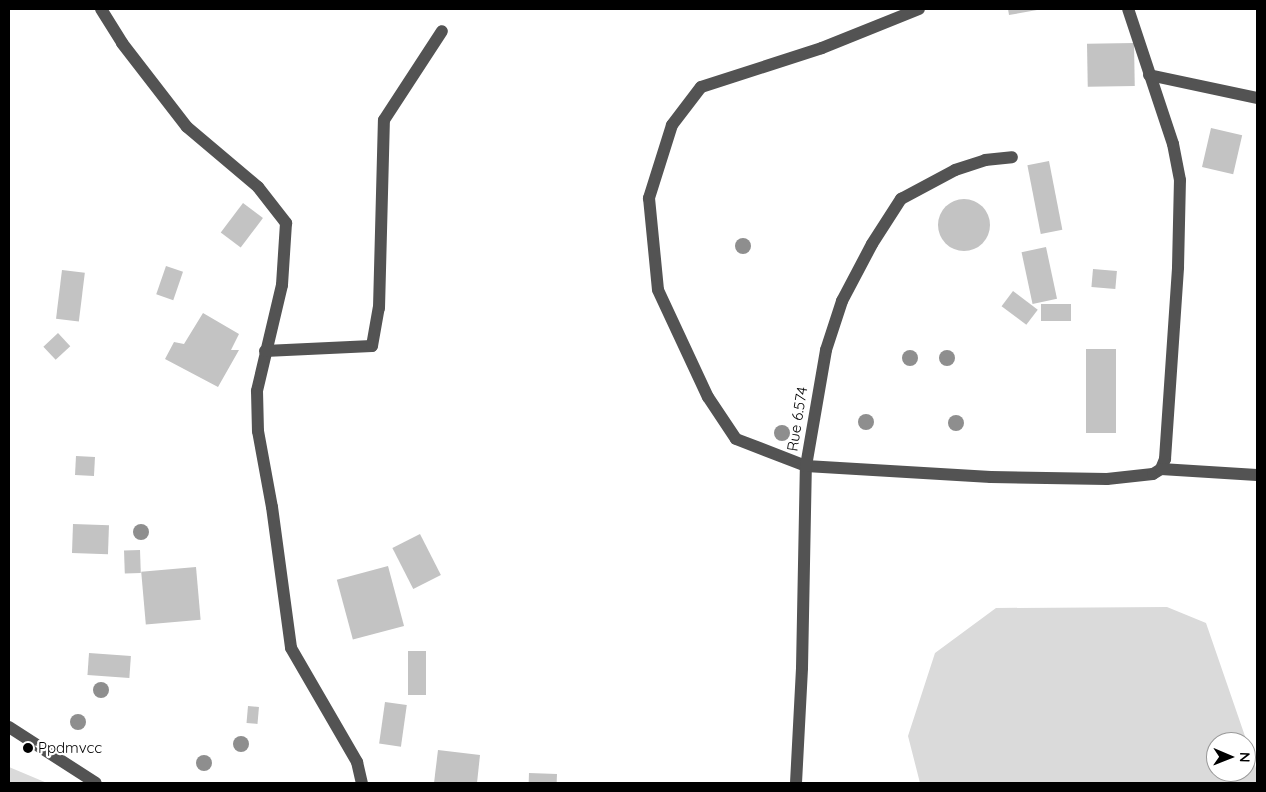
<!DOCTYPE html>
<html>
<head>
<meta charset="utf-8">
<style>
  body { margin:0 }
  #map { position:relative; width:1266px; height:792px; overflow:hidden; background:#fff; font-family:Quicksand,sans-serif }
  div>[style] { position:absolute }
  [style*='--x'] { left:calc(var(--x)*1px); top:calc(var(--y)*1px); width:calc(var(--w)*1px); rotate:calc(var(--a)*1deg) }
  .green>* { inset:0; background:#dadada }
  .building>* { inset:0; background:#c3c3c3; transform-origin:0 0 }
  .round { border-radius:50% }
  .minor>* { height:12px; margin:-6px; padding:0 6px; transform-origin:6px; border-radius:6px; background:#535353 }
  .trees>* { width:16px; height:16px; margin:-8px; border-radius:50%; background:#8e8e8e }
  .dots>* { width:14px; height:14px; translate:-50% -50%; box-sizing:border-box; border:2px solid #fff; border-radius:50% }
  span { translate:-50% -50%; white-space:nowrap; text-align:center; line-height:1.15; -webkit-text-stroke:4.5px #fff; paint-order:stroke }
  .street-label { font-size:15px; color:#000 }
  .poi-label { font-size:15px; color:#000 }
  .left { translate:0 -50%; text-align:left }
  .frame { position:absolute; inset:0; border:10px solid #000; pointer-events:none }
  .north { position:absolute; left:1206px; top:732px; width:50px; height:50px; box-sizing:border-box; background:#fff; border:1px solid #999; border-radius:50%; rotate:91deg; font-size:14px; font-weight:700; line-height:20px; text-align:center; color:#000 }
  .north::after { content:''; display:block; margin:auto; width:18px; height:22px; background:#000; clip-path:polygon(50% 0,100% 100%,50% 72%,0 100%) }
</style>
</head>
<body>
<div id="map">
  <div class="green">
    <i style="clip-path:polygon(evenodd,1167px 607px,1206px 623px,1257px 771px,1257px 783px,920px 783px,908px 736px,935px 653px,996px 608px,1167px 607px,1216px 742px,1246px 742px,1246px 772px,1216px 772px,1216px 742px)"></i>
    <i style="clip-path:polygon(9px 767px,47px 783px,9px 783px)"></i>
  </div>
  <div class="building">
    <i style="clip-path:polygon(1008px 9px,1037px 9px,1037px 10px,1009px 15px)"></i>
    <i style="left:1134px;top:43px;width:43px;height:47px;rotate:89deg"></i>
    <i style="left:1211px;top:128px;width:32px;height:40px;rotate:13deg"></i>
    <i style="left:1049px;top:161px;width:70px;height:22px;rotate:79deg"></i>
    <i class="round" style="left:938px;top:199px;width:52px;height:52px"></i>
    <i style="left:243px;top:203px;width:25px;height:37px;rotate:37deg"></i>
    <i style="left:1046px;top:247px;width:53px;height:25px;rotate:78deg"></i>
    <i style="left:166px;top:266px;width:18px;height:30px;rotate:19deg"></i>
    <i style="left:1093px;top:269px;width:24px;height:18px;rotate:5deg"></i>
    <i style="left:62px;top:270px;width:23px;height:49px;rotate:7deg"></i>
    <i style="left:1013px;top:291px;width:31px;height:19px;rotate:37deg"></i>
    <i style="left:1071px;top:304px;width:17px;height:30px;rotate:90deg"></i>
    <i style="clip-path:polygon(203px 313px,239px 334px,231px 350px,239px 350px,218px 387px,165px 359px,174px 342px,184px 344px)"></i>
    <i style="left:58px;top:333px;width:18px;height:20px;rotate:47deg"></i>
    <i style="left:1086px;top:349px;width:30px;height:84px"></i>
    <i style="left:76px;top:456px;width:19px;height:19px;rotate:3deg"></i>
    <i style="left:73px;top:524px;width:36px;height:29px;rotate:2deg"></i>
    <i style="left:420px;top:534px;width:46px;height:31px;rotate:63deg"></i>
    <i style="left:140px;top:550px;width:23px;height:16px;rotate:88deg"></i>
    <i style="left:388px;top:566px;width:62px;height:53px;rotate:75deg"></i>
    <i style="left:196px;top:567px;width:53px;height:55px;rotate:85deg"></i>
    <i style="left:408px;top:651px;width:18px;height:44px"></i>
    <i style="left:89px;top:653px;width:42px;height:22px;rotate:4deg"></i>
    <i style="left:385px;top:702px;width:22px;height:42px;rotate:8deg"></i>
    <i style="left:248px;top:706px;width:11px;height:17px;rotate:5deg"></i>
    <i style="clip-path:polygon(438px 750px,480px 755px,477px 783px,434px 783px)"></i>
    <i style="left:529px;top:773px;width:28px;height:10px;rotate:2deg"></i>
  </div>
  <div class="minor">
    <i style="--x:101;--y:9;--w:40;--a:58"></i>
    <i style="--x:122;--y:43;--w:106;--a:52.3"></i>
    <i style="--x:187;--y:127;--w:93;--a:40.2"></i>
    <i style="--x:258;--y:187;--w:46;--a:52.1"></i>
    <i style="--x:286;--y:223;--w:62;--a:93.7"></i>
    <i style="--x:282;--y:285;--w:109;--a:103.3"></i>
    <i style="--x:257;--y:391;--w:40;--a:88.6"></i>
    <i style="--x:258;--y:431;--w:77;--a:79.6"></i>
    <i style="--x:272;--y:507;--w:142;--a:82.3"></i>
    <i style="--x:291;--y:648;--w:132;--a:59.9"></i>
    <i style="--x:357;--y:762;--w:22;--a:77"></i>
    <i style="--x:919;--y:9;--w:105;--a:158.1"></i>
    <i style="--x:822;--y:48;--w:127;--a:162.1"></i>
    <i style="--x:701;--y:87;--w:48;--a:127.3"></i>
    <i style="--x:672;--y:125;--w:77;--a:107.5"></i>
    <i style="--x:649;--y:198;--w:92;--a:84.4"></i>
    <i style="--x:658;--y:290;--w:118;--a:65"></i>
    <i style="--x:708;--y:397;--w:50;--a:56.3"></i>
    <i style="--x:736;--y:439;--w:75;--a:21.1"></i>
    <i style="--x:806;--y:466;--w:185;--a:3.4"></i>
    <i style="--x:991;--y:477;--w:116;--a:1"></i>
    <i style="--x:1107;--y:479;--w:46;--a:-6.2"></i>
    <i style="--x:1153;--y:474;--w:9;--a:-32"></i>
    <i style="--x:1161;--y:469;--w:11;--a:-68"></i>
    <i style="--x:1165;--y:459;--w:192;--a:-86.1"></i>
    <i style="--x:1178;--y:267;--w:87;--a:-88.7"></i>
    <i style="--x:1180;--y:180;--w:37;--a:-101"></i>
    <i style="--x:1173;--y:144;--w:142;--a:-108.4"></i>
    <i style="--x:1149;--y:75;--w:110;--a:12"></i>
    <i style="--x:265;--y:351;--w:107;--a:-2.7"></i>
    <i style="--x:372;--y:346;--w:39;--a:-80"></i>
    <i style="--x:379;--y:308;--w:188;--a:-88.5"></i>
    <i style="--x:384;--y:120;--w:106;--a:-56.9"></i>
    <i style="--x:1161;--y:469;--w:96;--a:3.6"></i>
    <i style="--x:9;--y:727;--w:103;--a:32.8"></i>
    <i style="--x:796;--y:783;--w:115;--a:-87"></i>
    <i style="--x:802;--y:668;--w:202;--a:-88.9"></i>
    <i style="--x:806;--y:466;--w:118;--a:-80.2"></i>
    <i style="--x:826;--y:350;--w:52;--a:-71.9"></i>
    <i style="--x:842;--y:301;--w:64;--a:-62.2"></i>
    <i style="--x:872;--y:244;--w:54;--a:-57.2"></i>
    <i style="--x:901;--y:199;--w:61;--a:-28.2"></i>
    <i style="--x:955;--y:170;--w:32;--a:-18"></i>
    <i style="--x:985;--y:160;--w:27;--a:-6"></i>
  </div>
  <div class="trees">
    <i style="left:743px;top:246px"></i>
    <i style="left:910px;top:358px"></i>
    <i style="left:947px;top:358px"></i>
    <i style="left:866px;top:422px"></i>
    <i style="left:956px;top:423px"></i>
    <i style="left:782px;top:433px"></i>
    <i style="left:141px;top:532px"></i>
    <i style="left:101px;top:690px"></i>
    <i style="left:78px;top:722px"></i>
    <i style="left:241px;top:744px"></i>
    <i style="left:204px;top:763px"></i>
  </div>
  <div class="dots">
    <i style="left:28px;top:748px;background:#000"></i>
  </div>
  <div class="street-label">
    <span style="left:797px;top:419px;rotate:-81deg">Rue 6.574</span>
  </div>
  <div class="poi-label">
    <span class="left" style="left:38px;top:748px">Ppdmvcc</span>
  </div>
  <div class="frame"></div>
  <div class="north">N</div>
</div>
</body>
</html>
